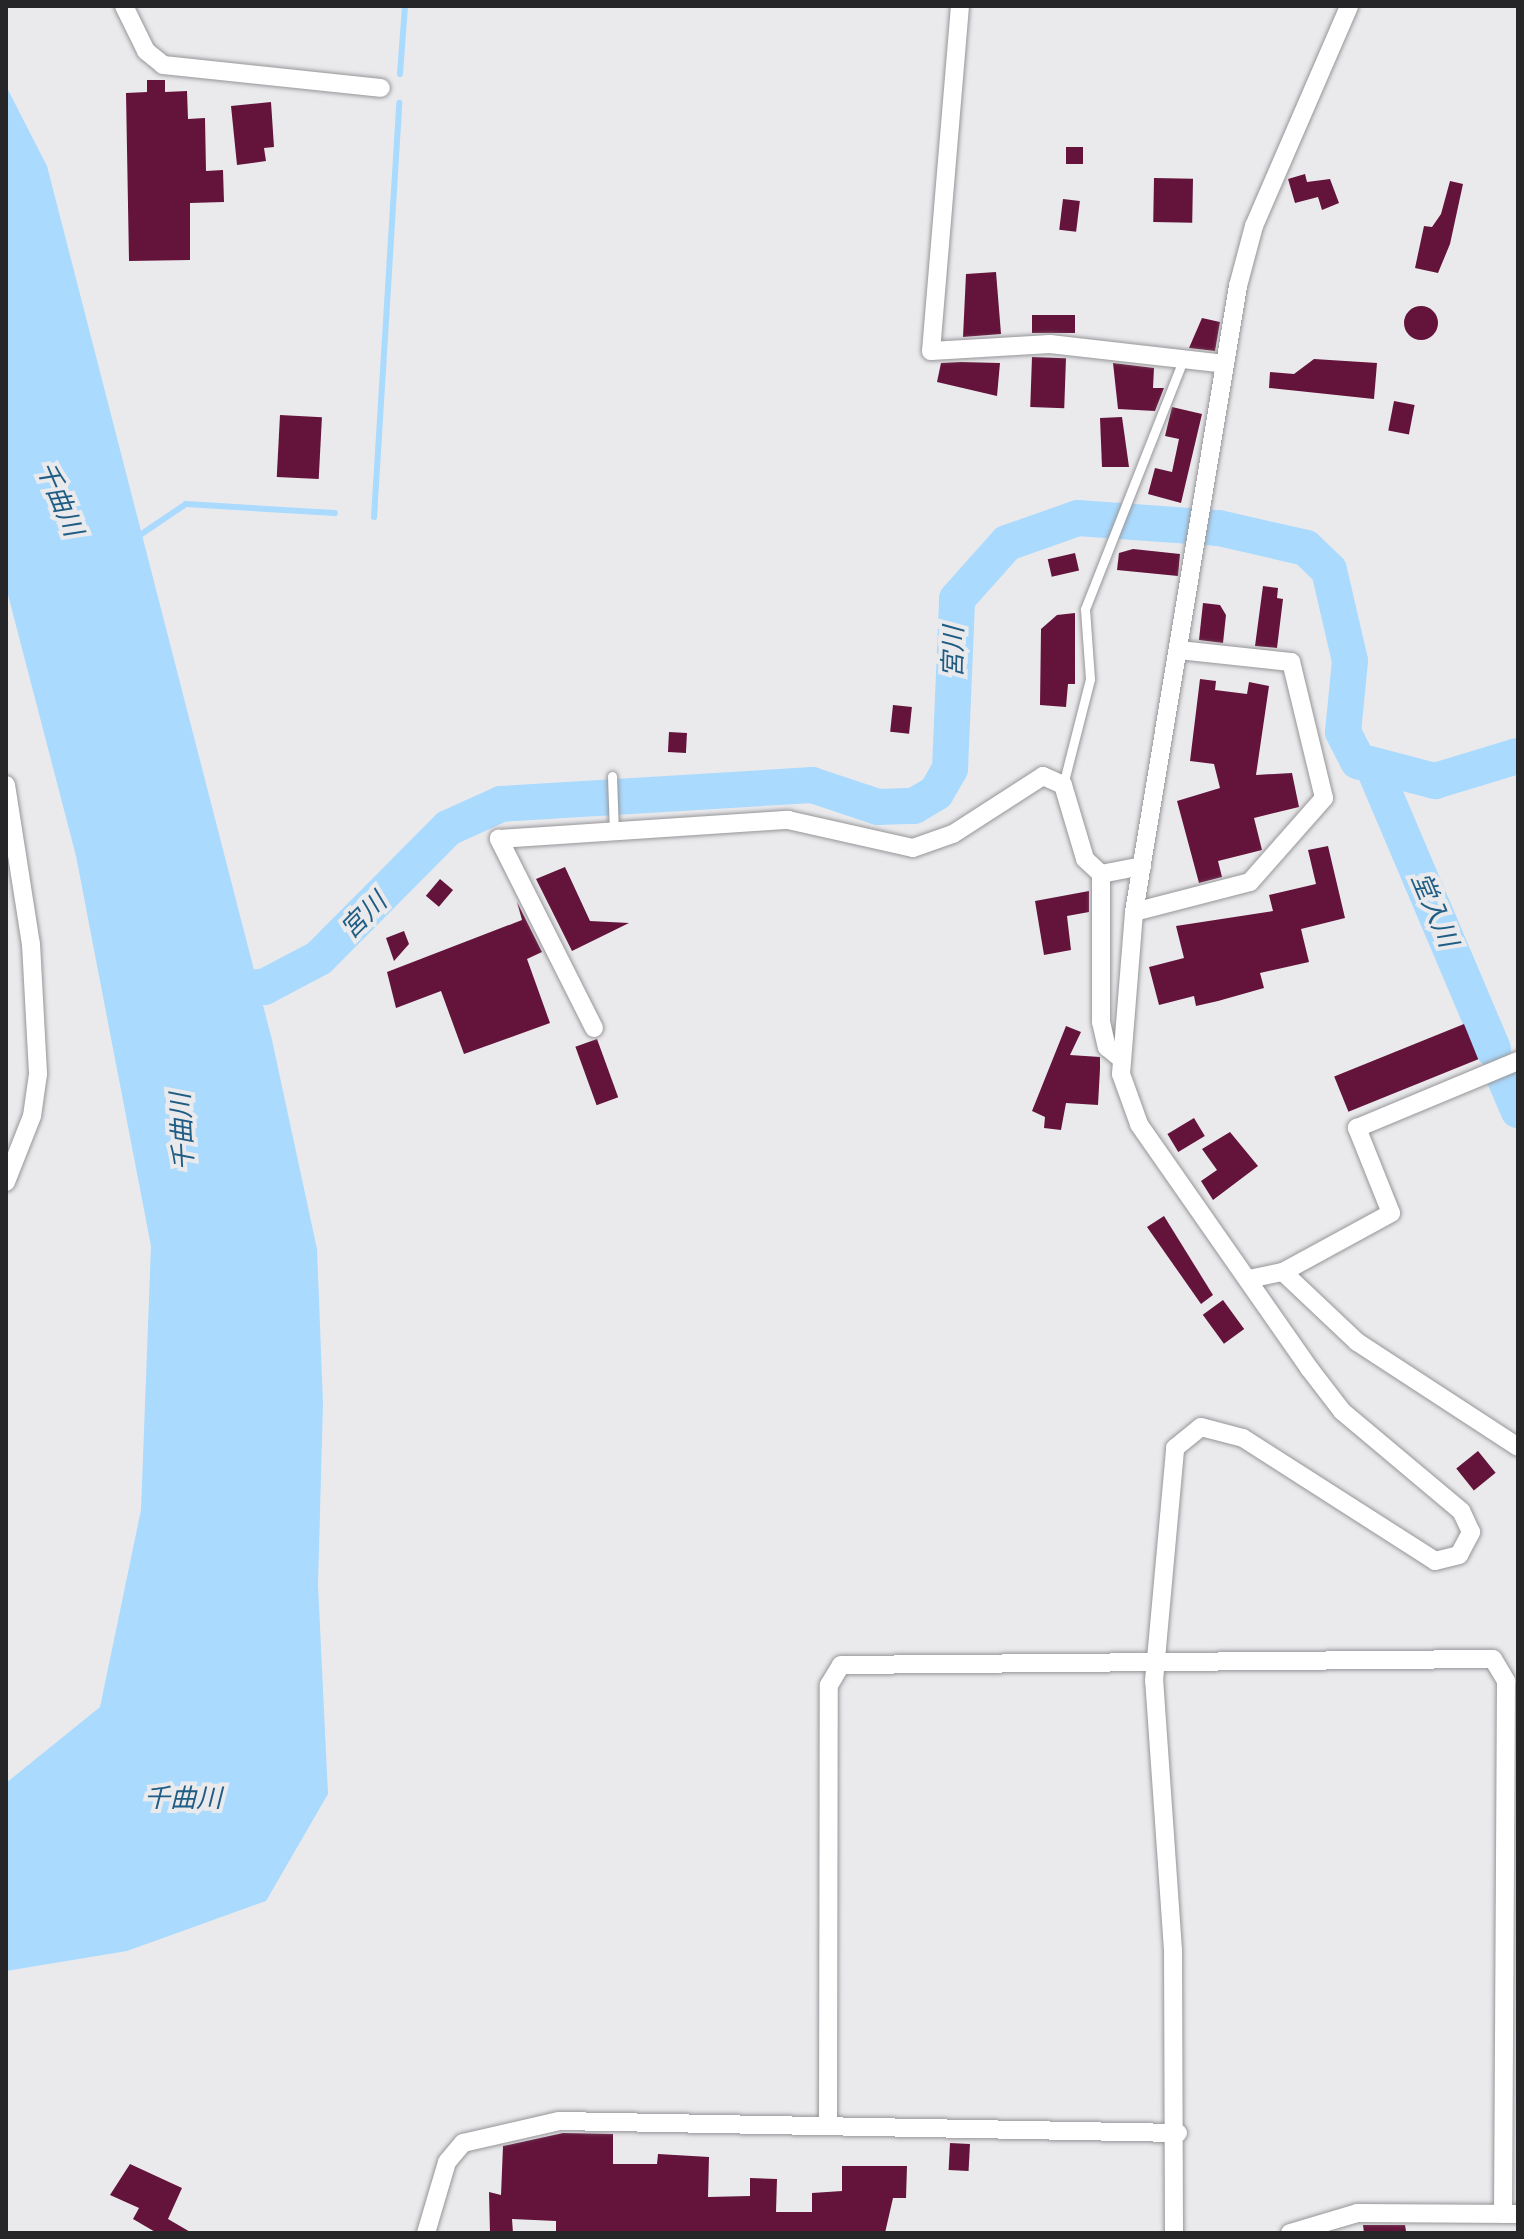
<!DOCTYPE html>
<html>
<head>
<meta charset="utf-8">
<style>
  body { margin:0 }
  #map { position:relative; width:1524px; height:2239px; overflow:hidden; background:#eaeaed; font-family:"Asap Condensed","Noto Sans JP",sans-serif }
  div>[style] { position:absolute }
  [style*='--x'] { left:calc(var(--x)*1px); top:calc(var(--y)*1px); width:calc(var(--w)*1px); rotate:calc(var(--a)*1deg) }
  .water>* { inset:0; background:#aadafe }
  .stream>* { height:6px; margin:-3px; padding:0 3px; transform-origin:3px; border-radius:3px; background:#aadafe }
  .river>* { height:36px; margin:-18px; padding:0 18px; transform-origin:18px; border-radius:18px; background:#aadafe }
  .building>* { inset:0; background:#64143b; transform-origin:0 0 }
  .round { border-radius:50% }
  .roads { filter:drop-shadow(0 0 2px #969598) drop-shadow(0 0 2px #969598) }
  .service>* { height:9px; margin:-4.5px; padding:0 4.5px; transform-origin:4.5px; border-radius:4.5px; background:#fff }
  .minor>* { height:18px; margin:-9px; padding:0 9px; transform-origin:9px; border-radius:9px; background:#fff }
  span { translate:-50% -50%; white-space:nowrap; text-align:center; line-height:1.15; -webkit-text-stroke:8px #eaeaed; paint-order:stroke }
  .water-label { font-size:26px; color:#205d84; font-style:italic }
  .frame { position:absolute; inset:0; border:8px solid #262527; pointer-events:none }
</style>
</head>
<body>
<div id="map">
  <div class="water">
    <i style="clip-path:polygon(6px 86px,47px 166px,272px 1040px,317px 1249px,323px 1403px,318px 1585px,328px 1794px,266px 1901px,127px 1951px,6px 1971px,6px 1783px,100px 1707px,141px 1510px,151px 1246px,76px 856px,6px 587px)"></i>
  </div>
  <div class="stream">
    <i style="--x:400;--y:74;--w:68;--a:-85.8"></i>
    <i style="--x:374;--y:517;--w:415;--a:-86.5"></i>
    <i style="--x:137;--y:537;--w:59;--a:-34"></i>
    <i style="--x:186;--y:504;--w:149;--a:3.5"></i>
  </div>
  <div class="river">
    <i style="--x:1375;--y:771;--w:302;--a:67"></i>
    <i style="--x:211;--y:988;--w:53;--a:-1.1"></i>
    <i style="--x:264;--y:987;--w:62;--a:-27.8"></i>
    <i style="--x:319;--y:958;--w:183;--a:-45.2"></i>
    <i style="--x:448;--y:828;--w:58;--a:-24.4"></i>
    <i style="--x:501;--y:804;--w:312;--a:-3.5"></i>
    <i style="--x:812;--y:785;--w:70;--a:18.4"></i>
    <i style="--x:878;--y:807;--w:36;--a:-2"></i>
    <i style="--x:914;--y:806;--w:26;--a:-31"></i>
    <i style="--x:936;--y:793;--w:28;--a:-60"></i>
    <i style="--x:950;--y:769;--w:170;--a:-87.6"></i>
    <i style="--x:957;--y:599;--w:75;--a:-48.2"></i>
    <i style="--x:1007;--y:543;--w:75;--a:-19.4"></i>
    <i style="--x:1078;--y:518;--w:141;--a:4.1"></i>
    <i style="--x:1219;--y:528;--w:89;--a:12.9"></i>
    <i style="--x:1306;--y:548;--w:32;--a:44"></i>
    <i style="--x:1329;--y:570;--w:93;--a:77"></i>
    <i style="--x:1350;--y:661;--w:71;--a:95.6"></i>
    <i style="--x:1343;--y:732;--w:33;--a:63"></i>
    <i style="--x:1358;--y:761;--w:80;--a:14.6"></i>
    <i style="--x:1435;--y:781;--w:87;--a:-16.8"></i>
    <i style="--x:1505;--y:1079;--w:34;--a:67"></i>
  </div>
  <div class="building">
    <i style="clip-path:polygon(147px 80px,165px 80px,165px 92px,187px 91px,188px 119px,205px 118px,206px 171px,223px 170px,224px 202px,190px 203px,190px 260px,129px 261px,126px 93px,147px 92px)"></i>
    <i style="clip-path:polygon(271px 102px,274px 147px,264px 148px,266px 161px,237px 165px,231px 106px)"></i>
    <i style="left:1066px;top:147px;width:17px;height:17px"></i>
    <i style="clip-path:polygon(1305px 174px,1307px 182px,1330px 179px,1339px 203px,1322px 210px,1318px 197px,1295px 203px,1288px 179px)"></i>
    <i style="left:1154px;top:178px;width:39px;height:44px;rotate:1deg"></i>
    <i style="clip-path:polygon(1450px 181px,1463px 184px,1450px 244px,1438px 273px,1415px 268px,1424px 226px,1432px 227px,1441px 214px)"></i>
    <i style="left:1063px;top:199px;width:17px;height:31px;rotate:7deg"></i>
    <i style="clip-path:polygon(996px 272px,1001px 334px,963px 337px,966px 274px)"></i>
    <i class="round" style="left:1404px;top:306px;width:34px;height:34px"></i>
    <i style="left:1032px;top:315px;width:43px;height:18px"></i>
    <i style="clip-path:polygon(1202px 318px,1220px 322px,1215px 351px,1189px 348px)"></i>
    <i style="left:1032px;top:357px;width:34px;height:50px;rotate:2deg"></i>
    <i style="clip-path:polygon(1314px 359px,1377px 363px,1374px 399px,1269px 388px,1270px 372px,1294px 374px)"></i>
    <i style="clip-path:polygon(961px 362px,1000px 363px,997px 396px,937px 382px,941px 363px)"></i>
    <i style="clip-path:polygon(1113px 363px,1154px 368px,1153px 388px,1164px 388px,1155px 411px,1118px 409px)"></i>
    <i style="left:1394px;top:401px;width:21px;height:30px;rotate:11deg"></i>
    <i style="clip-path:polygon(1172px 407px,1202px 414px,1181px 503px,1148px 494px,1155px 468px,1172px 472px,1179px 439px,1165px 436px)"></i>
    <i style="left:280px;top:415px;width:42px;height:62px;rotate:3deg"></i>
    <i style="clip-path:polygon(1122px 417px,1129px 467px,1102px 467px,1100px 418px)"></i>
    <i style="clip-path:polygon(1133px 549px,1180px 554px,1178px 576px,1117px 570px,1119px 553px)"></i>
    <i style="left:1075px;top:553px;width:18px;height:28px;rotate:77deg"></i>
    <i style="clip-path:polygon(1263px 586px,1278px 588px,1277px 598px,1283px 599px,1277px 648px,1255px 646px)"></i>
    <i style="clip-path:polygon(1203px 603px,1220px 605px,1226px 615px,1223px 643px,1199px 640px)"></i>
    <i style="clip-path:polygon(1075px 613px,1075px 684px,1068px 684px,1066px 707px,1040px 705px,1041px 629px,1057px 615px)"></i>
    <i style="clip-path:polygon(1200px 679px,1216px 681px,1215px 690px,1247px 694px,1249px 682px,1269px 686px,1256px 775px,1292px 773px,1299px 807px,1254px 818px,1262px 850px,1218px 861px,1222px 877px,1199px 883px,1177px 801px,1220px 788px,1214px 764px,1190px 761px)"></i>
    <i style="left:893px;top:705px;width:19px;height:27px;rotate:6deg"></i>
    <i style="left:669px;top:732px;width:18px;height:20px;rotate:3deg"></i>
    <i style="clip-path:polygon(1328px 846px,1345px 918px,1301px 929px,1309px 962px,1260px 973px,1264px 988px,1218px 1001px,1196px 1006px,1194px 996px,1159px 1005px,1149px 967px,1184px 958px,1176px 926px,1273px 911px,1269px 895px,1316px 884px,1308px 850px)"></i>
    <i style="clip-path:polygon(565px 867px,590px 921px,629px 923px,572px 951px,536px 879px)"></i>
    <i style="left:440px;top:879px;width:17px;height:22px;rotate:40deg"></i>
    <i style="clip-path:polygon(1089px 891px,1089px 912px,1067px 916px,1071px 950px,1044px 955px,1035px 901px)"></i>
    <i style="clip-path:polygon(517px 902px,542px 952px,527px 959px,550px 1023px,464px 1054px,441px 991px,396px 1008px,387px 972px,522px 920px)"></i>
    <i style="clip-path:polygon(404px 931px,409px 944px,394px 961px,386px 938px)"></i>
    <i style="left:1464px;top:1024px;width:38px;height:140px;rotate:68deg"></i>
    <i style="clip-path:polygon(1066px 1026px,1081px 1032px,1070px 1055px,1100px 1057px,1100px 1069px,1098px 1105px,1066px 1103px,1061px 1130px,1044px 1128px,1045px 1117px,1032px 1111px)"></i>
    <i style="left:597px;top:1039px;width:62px;height:23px;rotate:70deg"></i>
    <i style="left:1194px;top:1118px;width:21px;height:31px;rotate:59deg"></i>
    <i style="clip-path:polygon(1230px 1132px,1258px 1166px,1213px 1200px,1201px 1181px,1217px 1170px,1202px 1149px)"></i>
    <i style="clip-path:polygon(1164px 1216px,1213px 1295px,1201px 1304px,1147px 1227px)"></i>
    <i style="left:1223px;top:1300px;width:36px;height:25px;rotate:54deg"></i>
    <i style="left:1478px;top:1451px;width:28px;height:28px;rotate:51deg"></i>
    <i style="clip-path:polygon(563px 2133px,613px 2134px,613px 2164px,657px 2164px,658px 2154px,709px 2157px,708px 2197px,750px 2196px,750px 2178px,777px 2179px,776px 2212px,812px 2212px,812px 2193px,842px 2191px,842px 2166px,907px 2166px,906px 2198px,893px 2198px,885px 2233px,556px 2233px,556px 2221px,512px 2219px,513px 2233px,490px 2233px,489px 2192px,501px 2195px,503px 2146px)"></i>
    <i style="left:950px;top:2143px;width:20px;height:27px;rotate:3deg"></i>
    <i style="clip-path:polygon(130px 2164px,182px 2188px,168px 2219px,192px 2233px,157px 2233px,133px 2219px,139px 2208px,110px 2195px)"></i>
    <i style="clip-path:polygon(1363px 2225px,1405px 2225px,1406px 2231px,1364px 2233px)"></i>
  </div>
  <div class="roads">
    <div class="service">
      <i style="--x:612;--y:776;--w:57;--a:88"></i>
      <i style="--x:1063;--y:785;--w:109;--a:-75.7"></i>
      <i style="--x:1090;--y:679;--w:70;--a:-94.1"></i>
      <i style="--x:1085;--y:609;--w:268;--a:-68.5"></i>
    </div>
    <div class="minor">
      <i style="--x:124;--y:6;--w:50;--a:63.9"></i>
      <i style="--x:146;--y:51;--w:22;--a:39"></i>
      <i style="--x:163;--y:65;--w:219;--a:6"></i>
      <i style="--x:960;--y:6;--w:346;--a:94.8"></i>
      <i style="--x:931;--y:351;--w:119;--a:-3.4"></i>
      <i style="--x:1050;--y:344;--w:176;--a:6.5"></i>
      <i style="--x:6;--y:785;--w:161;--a:81.1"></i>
      <i style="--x:31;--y:944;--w:130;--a:86.9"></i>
      <i style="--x:38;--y:1074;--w:42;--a:98.1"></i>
      <i style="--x:32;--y:1116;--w:71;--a:111.5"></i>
      <i style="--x:1101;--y:874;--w:42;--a:-11"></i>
      <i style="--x:1134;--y:912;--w:120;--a:-14.5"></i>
      <i style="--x:1250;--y:882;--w:112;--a:-48.6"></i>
      <i style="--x:1324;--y:798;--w:140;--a:-103.6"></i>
      <i style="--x:1291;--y:662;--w:113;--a:-173.9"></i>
      <i style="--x:594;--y:1028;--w:212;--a:-116.7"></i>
      <i style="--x:499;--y:839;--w:290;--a:-3.8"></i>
      <i style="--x:788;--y:820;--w:128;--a:12.6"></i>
      <i style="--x:913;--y:848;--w:42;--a:-19.3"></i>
      <i style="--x:953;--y:834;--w:107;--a:-32.8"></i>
      <i style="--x:1043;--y:776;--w:22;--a:24"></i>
      <i style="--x:1063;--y:785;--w:77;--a:73.4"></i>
      <i style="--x:1085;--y:859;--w:22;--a:43"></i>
      <i style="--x:1101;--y:874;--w:148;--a:90"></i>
      <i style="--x:1101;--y:1022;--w:26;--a:77"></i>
      <i style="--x:1107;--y:1047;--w:17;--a:40"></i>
      <i style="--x:1283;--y:1272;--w:102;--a:43.4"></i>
      <i style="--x:1357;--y:1342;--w:192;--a:33.1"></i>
      <i style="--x:1249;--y:1279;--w:35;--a:-12"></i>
      <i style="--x:1283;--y:1272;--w:123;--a:-28.6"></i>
      <i style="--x:1391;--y:1213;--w:92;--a:-111.8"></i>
      <i style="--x:1357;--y:1128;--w:174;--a:-22.6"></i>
      <i style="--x:828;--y:2124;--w:439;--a:-89.9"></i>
      <i style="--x:829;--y:1685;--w:23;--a:-59"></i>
      <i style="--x:841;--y:1665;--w:652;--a:-0.53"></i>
      <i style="--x:1493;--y:1659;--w:26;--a:59"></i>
      <i style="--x:1506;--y:1681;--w:533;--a:90.32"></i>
      <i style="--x:426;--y:2233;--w:74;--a:-73.5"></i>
      <i style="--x:447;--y:2162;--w:25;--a:-50"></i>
      <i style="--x:463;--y:2143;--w:98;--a:-12.9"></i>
      <i style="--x:559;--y:2121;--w:619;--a:1.11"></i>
      <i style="--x:1174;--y:2233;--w:283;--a:-90.2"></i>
      <i style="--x:1173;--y:1950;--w:270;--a:-94"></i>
      <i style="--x:1154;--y:1681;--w:234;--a:-84.8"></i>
      <i style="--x:1175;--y:1448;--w:33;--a:-39"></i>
      <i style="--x:1201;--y:1427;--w:43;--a:14.7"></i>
      <i style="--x:1243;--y:1438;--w:228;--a:32.6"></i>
      <i style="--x:1435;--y:1561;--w:25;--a:-14"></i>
      <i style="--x:1459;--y:1555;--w:26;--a:-62"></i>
      <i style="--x:1471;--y:1532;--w:23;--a:-115"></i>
      <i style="--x:1461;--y:1511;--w:155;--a:-140"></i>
      <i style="--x:1342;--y:1411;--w:54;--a:-127.5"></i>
      <i style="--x:1309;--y:1368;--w:297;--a:-124.9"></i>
      <i style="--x:1139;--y:1124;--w:53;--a:-109.8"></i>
      <i style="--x:1121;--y:1074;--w:163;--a:-85.4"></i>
      <i style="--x:1134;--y:912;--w:635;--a:-80.57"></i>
      <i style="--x:1238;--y:286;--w:62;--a:-75.1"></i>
      <i style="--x:1254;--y:226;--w:240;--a:-66.6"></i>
      <i style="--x:1290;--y:2233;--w:70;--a:-16.6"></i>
      <i style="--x:1357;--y:2213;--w:161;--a:0.4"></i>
    </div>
  </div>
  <div class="water-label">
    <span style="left:59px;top:499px;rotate:67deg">千曲川</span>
    <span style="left:954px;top:652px;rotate:-89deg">宮川</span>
    <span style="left:1434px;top:910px;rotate:67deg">堂入川</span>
    <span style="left:364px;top:916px;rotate:-45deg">宮川</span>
    <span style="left:183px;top:1132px;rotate:-93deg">千曲川</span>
    <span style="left:183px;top:1799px">千曲川</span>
  </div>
  <div class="frame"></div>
</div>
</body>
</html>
